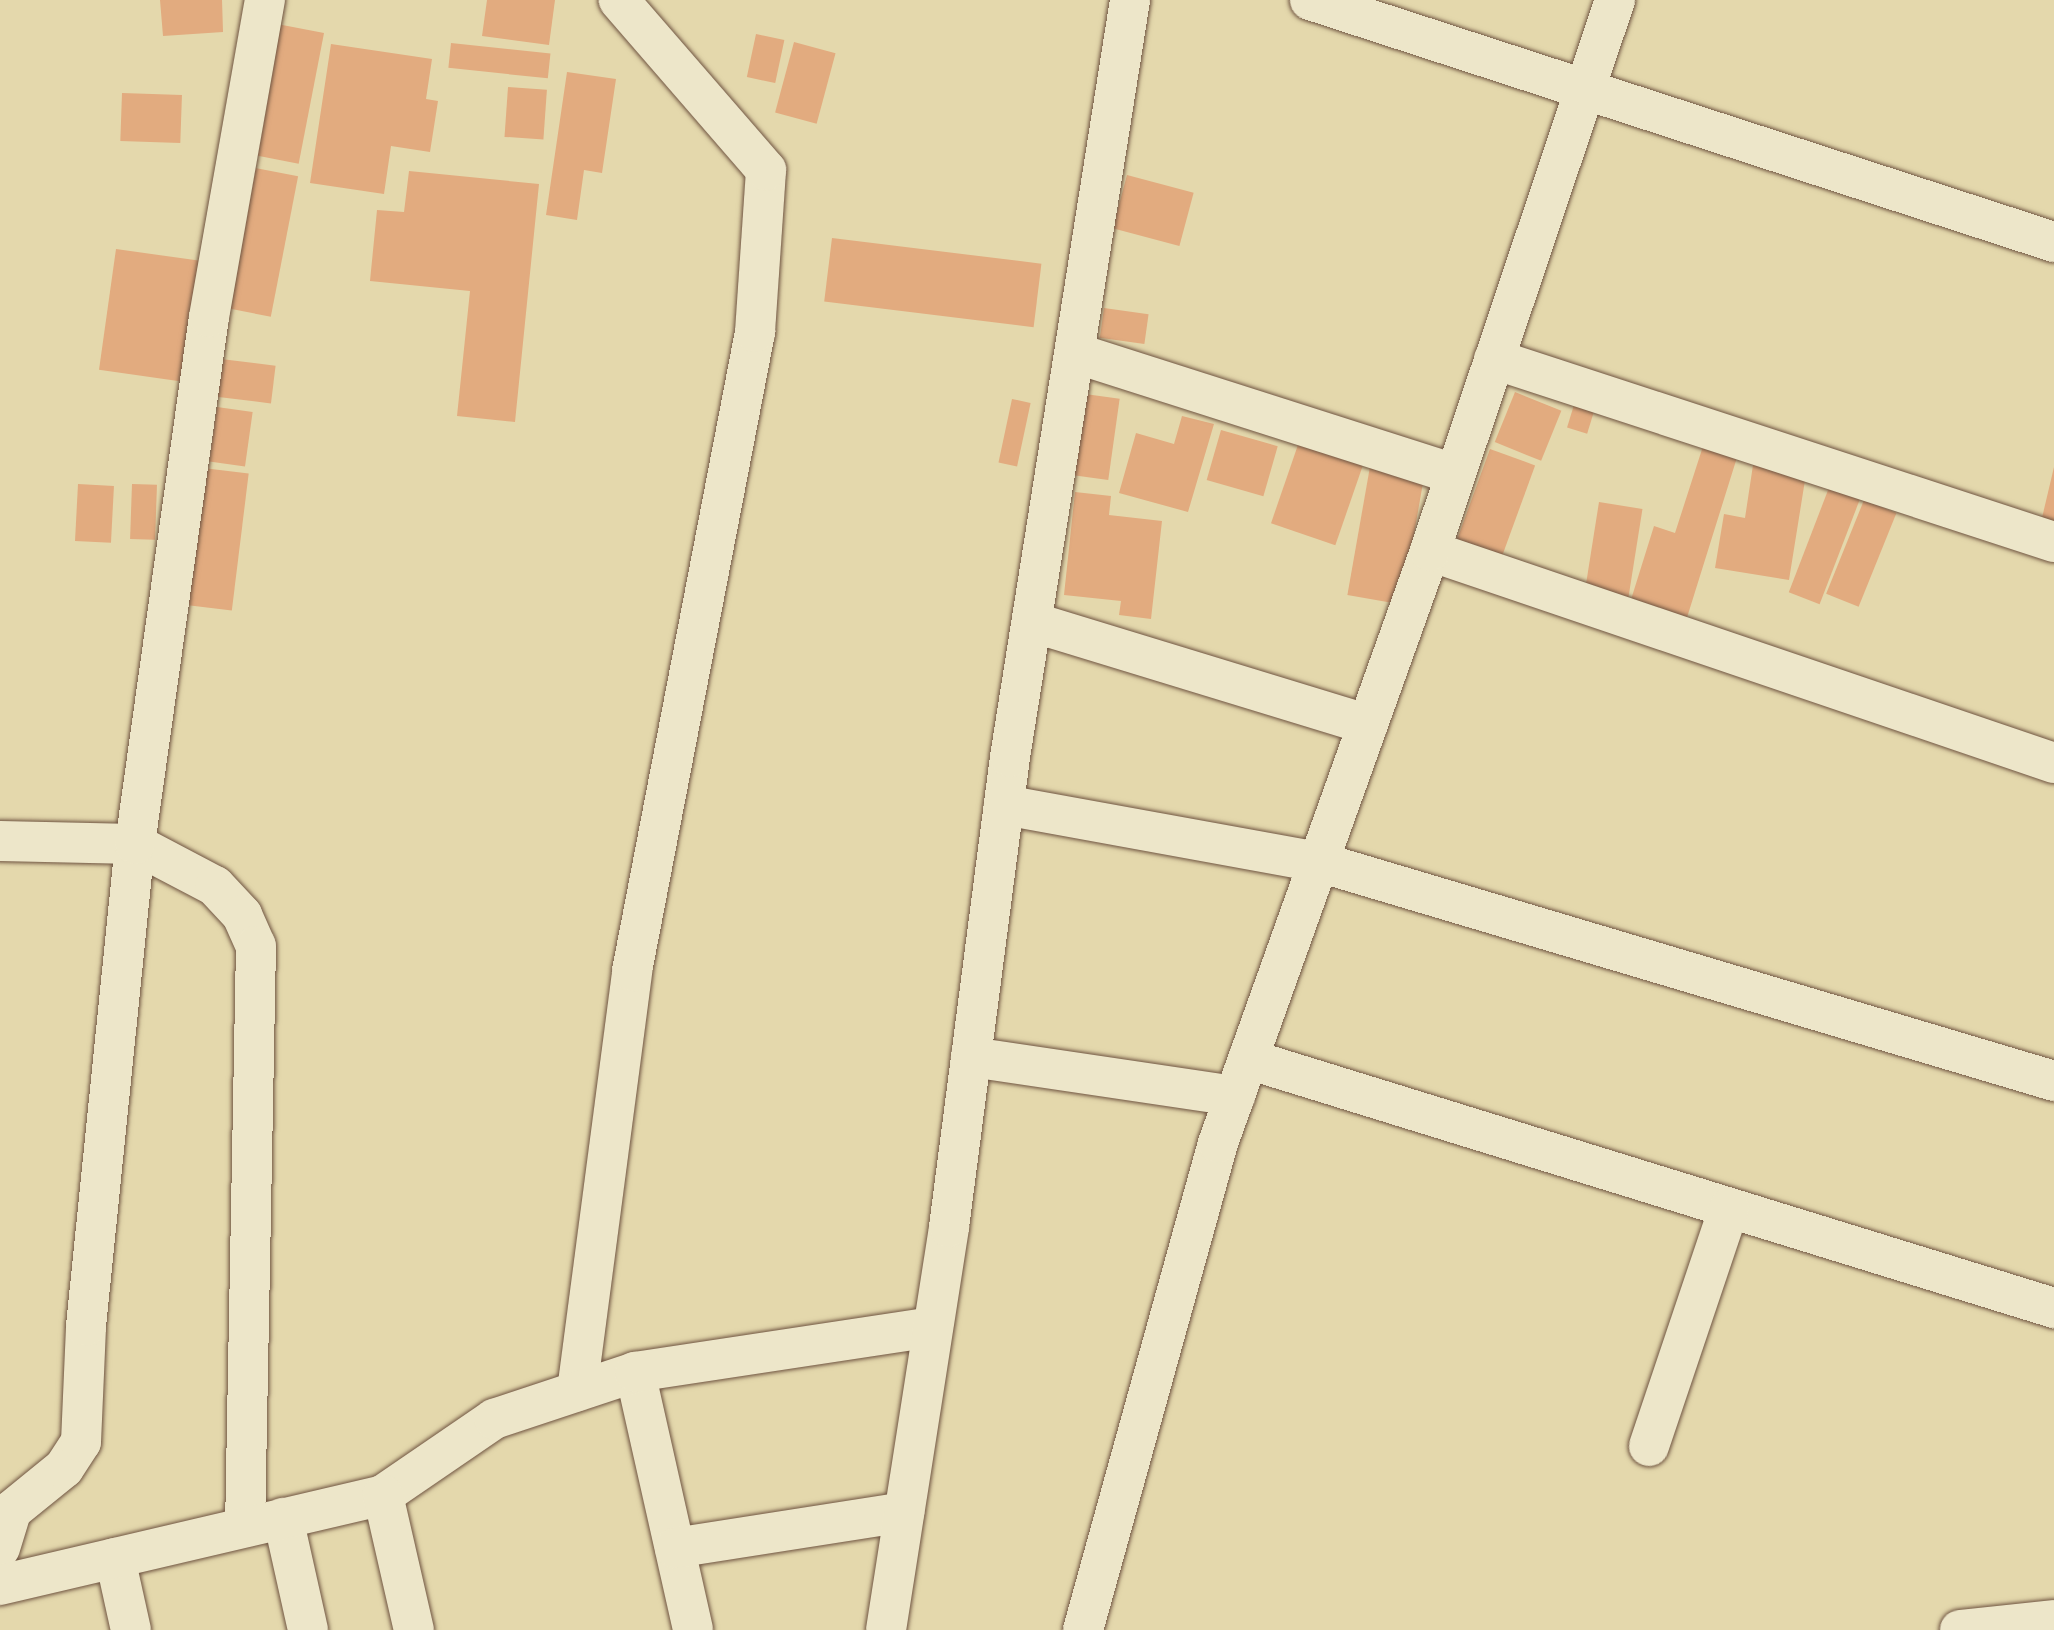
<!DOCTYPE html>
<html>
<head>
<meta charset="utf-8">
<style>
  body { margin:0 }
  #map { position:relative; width:2054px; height:1630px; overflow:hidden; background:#e4d8ac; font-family:Cardo,serif }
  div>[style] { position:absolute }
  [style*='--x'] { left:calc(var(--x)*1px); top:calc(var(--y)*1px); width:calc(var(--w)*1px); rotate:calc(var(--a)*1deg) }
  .building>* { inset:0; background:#e2ab7f; transform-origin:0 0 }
  .roads { filter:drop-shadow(0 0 2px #6f5441) drop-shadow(0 0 2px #6f5441) }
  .minor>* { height:40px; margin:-20px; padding:0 20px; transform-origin:20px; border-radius:20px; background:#ede6c9 }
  span { translate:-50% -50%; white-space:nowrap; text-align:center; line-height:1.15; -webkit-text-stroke:7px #ede6c9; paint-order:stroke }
</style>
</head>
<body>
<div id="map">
  <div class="building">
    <i style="clip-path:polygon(160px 0,222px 0,223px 32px,163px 36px)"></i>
    <i style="clip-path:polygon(487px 0,555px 0,549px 45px,482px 36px)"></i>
    <i style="left:272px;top:23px;width:53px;height:133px;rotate:11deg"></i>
    <i style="left:756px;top:34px;width:29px;height:44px;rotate:12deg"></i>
    <i style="left:794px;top:42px;width:43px;height:73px;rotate:15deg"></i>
    <i style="left:451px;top:43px;width:100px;height:25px;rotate:6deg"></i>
    <i style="clip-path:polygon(331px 44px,432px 59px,426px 99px,438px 101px,430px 152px,391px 146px,384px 194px,310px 183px)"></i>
    <i style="clip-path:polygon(567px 72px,616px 79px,602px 173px,584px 170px,577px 220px,546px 215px)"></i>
    <i style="left:508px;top:87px;width:39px;height:50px;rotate:4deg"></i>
    <i style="left:122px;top:93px;width:60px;height:48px;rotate:2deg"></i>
    <i style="left:250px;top:167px;width:49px;height:143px;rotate:11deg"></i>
    <i style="clip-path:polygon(409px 171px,539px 184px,515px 422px,457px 416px,470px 291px,370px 281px,377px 210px,404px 212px)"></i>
    <i style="left:1127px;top:175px;width:69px;height:55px;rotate:15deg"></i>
    <i style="left:832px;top:238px;width:211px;height:64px;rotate:7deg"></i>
    <i style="left:116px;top:249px;width:85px;height:122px;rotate:8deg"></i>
    <i style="left:1104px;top:308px;width:45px;height:30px;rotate:8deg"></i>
    <i style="left:221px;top:359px;width:55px;height:38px;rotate:7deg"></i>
    <i style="left:1515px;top:392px;width:50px;height:54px;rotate:22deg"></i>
    <i style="left:1085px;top:394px;width:35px;height:82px;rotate:8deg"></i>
    <i style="left:1577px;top:395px;width:21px;height:34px;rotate:17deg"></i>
    <i style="left:1012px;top:399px;width:19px;height:65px;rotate:12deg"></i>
    <i style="left:217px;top:407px;width:36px;height:55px;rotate:8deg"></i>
    <i style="clip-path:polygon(1182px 416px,1214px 424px,1188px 512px,1119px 493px,1136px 433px,1174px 444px)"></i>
    <i style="left:1221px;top:430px;width:59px;height:52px;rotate:16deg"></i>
    <i style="left:1300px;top:439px;width:68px;height:89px;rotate:19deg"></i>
    <i style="clip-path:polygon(1705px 440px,1739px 451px,1685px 624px,1629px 606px,1654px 526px,1675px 533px)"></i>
    <i style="left:1490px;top:449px;width:48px;height:101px;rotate:20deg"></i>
    <i style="left:1371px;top:461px;width:55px;height:136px;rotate:10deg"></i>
    <i style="clip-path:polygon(1753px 465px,1806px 474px,1789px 580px,1715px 568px,1724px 514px,1745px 518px)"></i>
    <i style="clip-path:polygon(2054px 467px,2054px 525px,2041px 522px)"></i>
    <i style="left:203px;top:468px;width:46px;height:138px;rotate:7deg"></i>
    <i style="left:78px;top:484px;width:36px;height:57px;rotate:3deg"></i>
    <i style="left:132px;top:484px;width:25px;height:55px;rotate:2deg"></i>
    <i style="left:1830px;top:485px;width:33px;height:115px;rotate:21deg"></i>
    <i style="clip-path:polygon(1075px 492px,1111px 496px,1109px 515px,1162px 521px,1151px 619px,1119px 615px,1121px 601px,1064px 595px)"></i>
    <i style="left:1864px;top:500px;width:35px;height:101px;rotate:22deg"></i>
    <i style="left:1599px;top:502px;width:44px;height:90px;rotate:9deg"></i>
  </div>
  <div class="roads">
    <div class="minor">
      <i style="--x:1310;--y:0;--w:782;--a:18.02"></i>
      <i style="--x:1075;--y:353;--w:399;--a:17.7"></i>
      <i style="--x:1494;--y:359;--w:589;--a:18.1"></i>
      <i style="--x:1430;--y:551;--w:659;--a:18.76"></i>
      <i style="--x:1032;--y:622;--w:351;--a:17"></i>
      <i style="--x:1004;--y:805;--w:320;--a:10.3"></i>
      <i style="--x:1319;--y:862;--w:767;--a:16.59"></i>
      <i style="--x:0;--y:841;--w:135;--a:1.3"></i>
      <i style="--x:135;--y:844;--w:90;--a:27.7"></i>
      <i style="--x:215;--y:886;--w:40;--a:47"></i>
      <i style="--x:242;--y:915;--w:34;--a:66"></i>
      <i style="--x:256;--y:946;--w:581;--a:91.08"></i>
      <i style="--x:971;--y:1057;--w:267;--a:8.4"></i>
      <i style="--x:1248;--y:1059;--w:844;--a:17.17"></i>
      <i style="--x:635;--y:1372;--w:264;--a:77.3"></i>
      <i style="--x:577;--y:1391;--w:424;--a:-82.5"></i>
      <i style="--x:632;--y:971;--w:651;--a:-79.1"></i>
      <i style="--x:755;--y:332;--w:162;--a:-86.1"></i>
      <i style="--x:766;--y:170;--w:225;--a:-130.9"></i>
      <i style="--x:1649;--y:1446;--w:251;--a:-71.4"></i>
      <i style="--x:383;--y:1495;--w:135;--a:-34.4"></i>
      <i style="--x:494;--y:1419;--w:149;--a:-18.4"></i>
      <i style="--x:635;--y:1372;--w:301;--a:-8.6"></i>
      <i style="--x:283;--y:1518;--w:115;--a:77.4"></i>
      <i style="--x:0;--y:1548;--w:39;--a:-73"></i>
      <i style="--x:11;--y:1511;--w:68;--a:-39.1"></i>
      <i style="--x:64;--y:1468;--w:31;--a:-57"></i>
      <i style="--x:81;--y:1442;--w:116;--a:-87.5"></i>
      <i style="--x:86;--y:1326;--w:484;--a:-84.2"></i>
      <i style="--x:135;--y:844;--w:532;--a:-82.01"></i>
      <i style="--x:209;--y:317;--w:322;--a:-80"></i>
      <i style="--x:675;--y:1548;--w:232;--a:-8.9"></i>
      <i style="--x:115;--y:1558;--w:74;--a:77.5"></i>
      <i style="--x:0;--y:1585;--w:393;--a:-13.2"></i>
      <i style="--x:383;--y:1495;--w:139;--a:77.1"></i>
      <i style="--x:886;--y:1630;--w:408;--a:-81.1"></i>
      <i style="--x:949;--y:1227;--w:474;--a:-82.6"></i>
      <i style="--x:1010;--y:757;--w:766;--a:-80.99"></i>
      <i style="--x:1083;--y:1630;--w:505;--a:-74.51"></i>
      <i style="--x:1218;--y:1143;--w:629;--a:-70.3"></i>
      <i style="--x:1430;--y:551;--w:581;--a:-71.44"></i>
      <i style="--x:1960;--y:1630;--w:95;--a:-6.1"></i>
    </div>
  </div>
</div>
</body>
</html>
